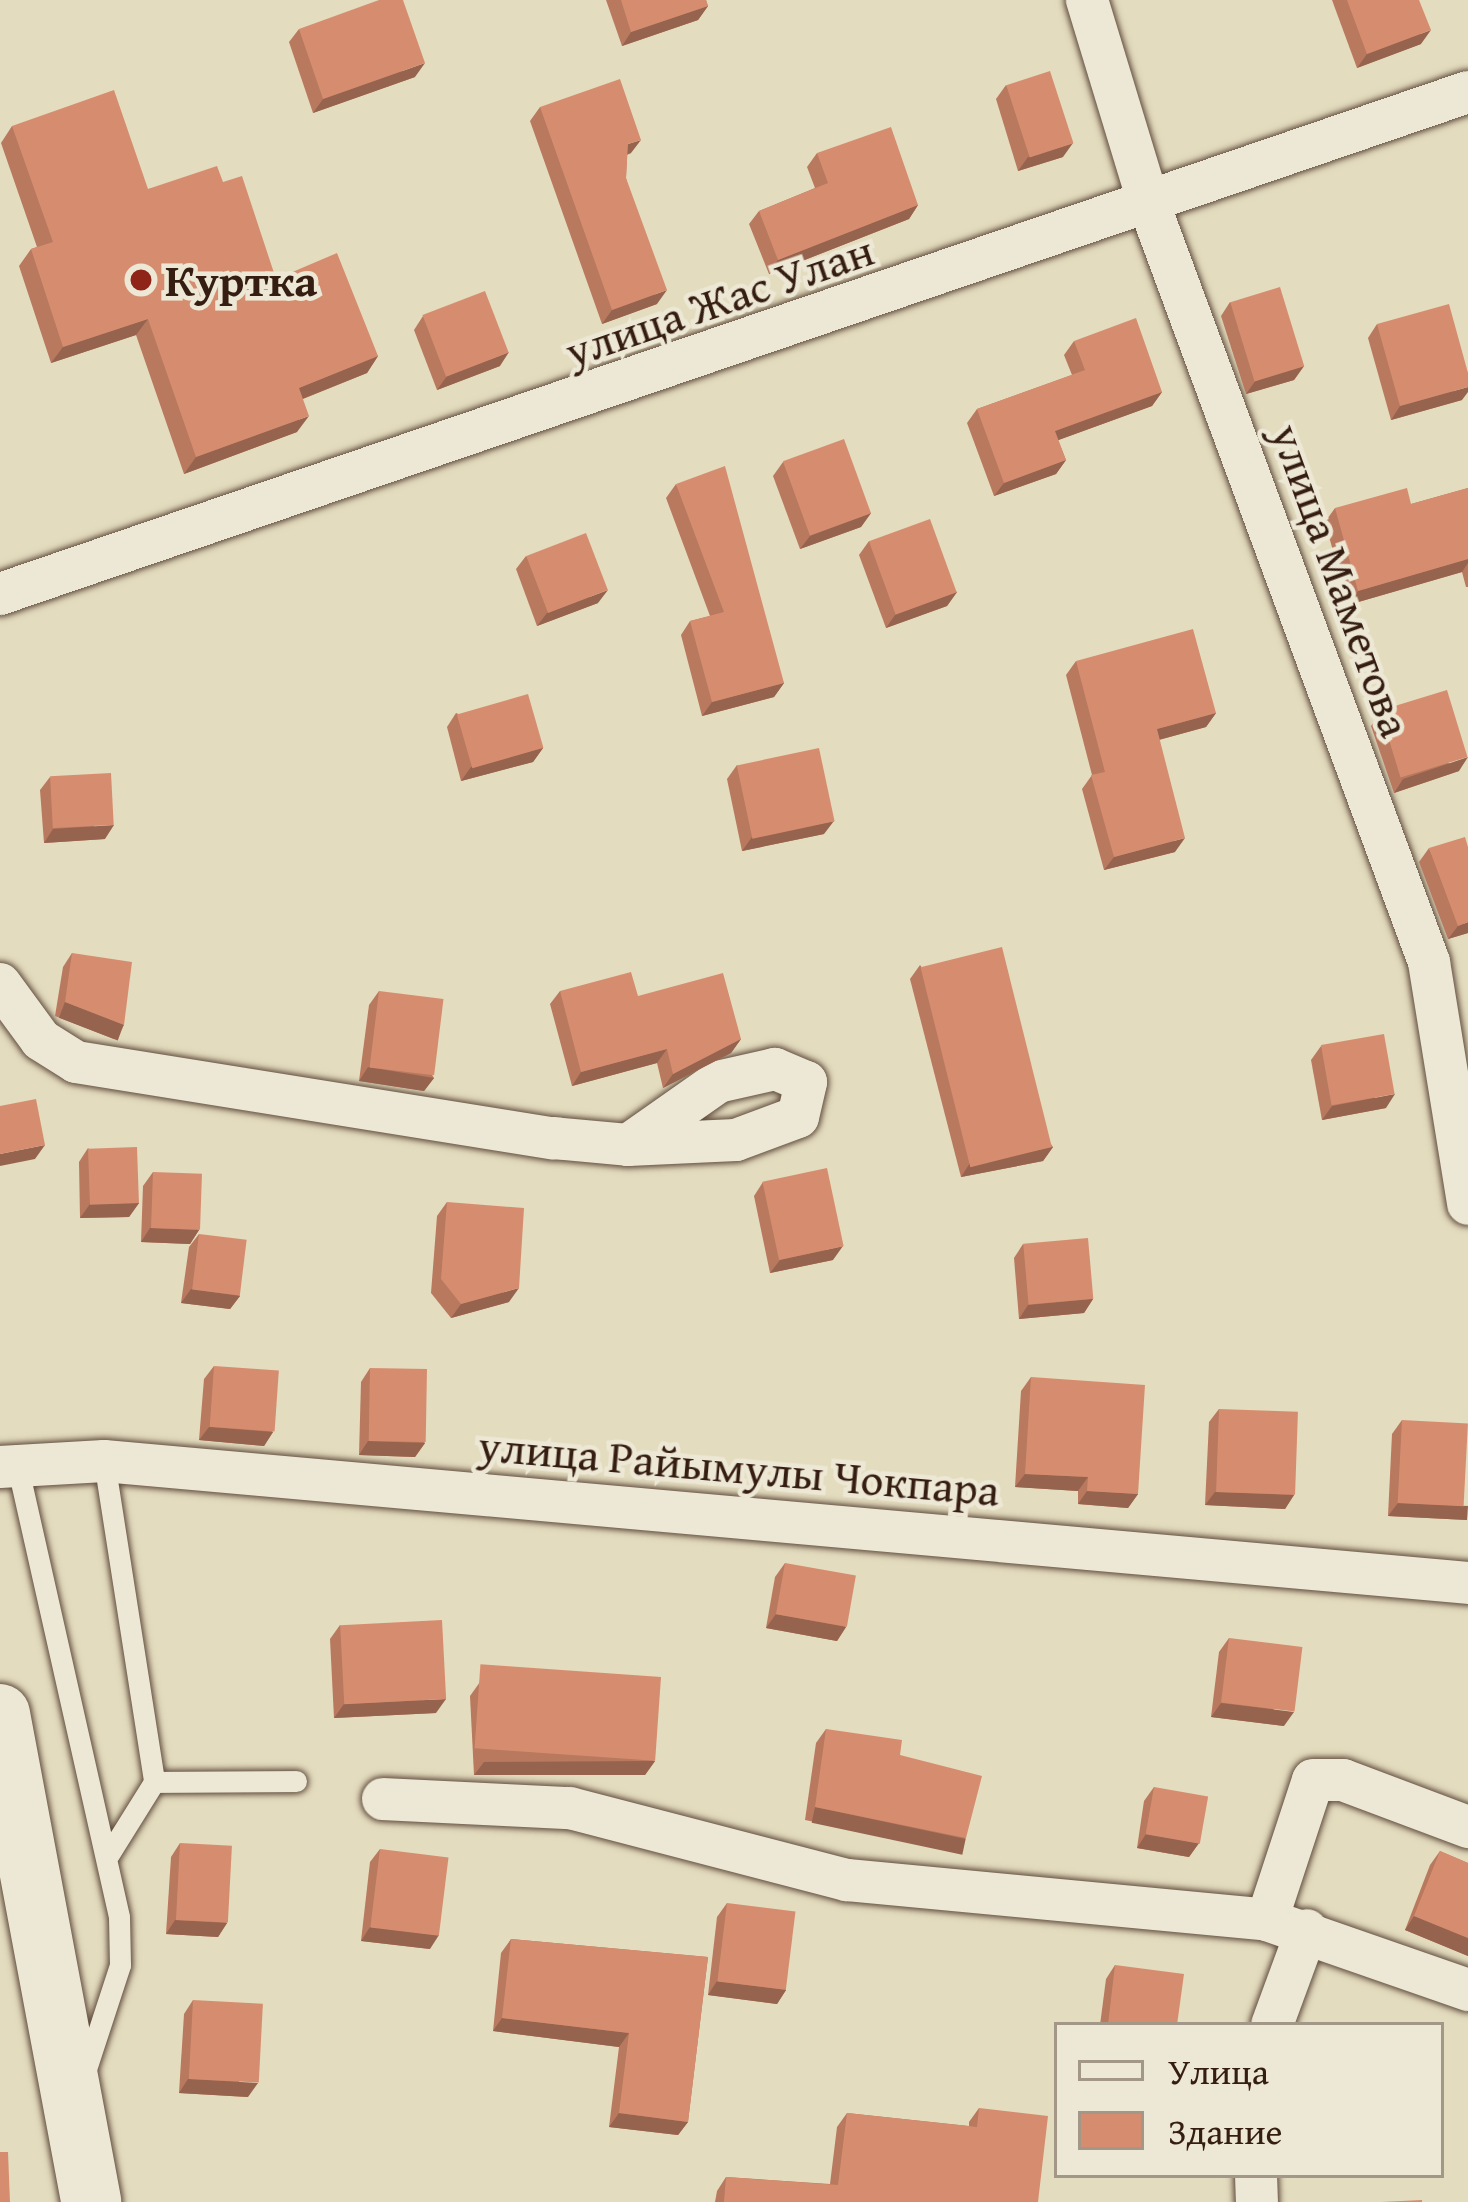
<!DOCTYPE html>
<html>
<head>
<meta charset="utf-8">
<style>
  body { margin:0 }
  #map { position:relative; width:1468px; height:2202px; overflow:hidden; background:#e4dcbf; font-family:"Gentium Book Plus",serif }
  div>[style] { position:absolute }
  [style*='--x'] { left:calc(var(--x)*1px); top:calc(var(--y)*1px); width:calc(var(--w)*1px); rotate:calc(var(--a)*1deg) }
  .roads { filter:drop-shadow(0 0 3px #614d3d) drop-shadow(0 0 3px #614d3d) }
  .lane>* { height:21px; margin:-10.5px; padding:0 10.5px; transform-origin:10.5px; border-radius:10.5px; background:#ede8d5 }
  .street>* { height:42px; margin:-21px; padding:0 21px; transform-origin:21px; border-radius:21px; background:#ede8d5 }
  .secondary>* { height:60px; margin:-30px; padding:0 30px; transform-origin:30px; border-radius:30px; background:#ede8d5 }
  .wall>* { inset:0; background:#b8795f }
  .shaded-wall>* { inset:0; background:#96634e; transform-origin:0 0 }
  .building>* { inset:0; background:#d68d6f; transform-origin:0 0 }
  .dots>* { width:33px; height:33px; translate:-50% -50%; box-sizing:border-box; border:6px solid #ede8d5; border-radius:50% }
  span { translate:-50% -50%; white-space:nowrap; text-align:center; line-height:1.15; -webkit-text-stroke:9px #ede8d5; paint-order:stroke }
  .poi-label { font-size:45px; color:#351d12; font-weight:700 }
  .left { translate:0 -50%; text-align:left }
  .street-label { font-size:45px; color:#351d12 }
  .legend { position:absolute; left:1054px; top:2022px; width:390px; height:156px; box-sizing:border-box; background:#ede8d5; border:3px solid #a39787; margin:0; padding:15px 21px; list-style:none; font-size:36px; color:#351d12 }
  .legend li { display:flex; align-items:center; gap:24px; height:60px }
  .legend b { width:60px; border:3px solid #a39787 }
</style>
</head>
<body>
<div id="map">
  <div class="roads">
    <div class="lane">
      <i style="--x:104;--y:1461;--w:325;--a:81.1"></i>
      <i style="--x:154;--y:1782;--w:85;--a:122"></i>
      <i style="--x:17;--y:1464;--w:464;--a:77.3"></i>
      <i style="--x:119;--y:1917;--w:48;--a:88.8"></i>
      <i style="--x:120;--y:1965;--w:116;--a:108.1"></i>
      <i style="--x:154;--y:1782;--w:142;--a:-0.4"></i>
    </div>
    <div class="street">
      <i style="--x:1087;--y:0;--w:216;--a:73.1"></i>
      <i style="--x:1150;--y:207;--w:805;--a:69.72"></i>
      <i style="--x:1429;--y:962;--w:245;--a:80.8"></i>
      <i style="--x:0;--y:594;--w:1551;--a:-18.88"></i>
      <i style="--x:0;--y:984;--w:69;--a:53.8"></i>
      <i style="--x:41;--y:1040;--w:41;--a:32.2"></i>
      <i style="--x:76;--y:1062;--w:483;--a:9.1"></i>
      <i style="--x:553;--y:1138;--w:75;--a:5.3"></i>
      <i style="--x:628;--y:1145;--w:108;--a:-2.7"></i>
      <i style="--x:736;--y:1140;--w:66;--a:-20.4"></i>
      <i style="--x:798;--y:1117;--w:36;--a:-77"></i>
      <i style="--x:806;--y:1082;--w:34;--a:-157"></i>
      <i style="--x:775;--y:1069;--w:58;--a:167.2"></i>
      <i style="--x:718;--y:1082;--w:110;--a:145"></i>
      <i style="--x:0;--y:1467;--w:104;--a:-3.3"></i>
      <i style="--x:104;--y:1461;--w:1369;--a:5.11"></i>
      <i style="--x:383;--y:1799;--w:187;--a:2.8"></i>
      <i style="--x:570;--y:1808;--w:286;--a:14.6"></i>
      <i style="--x:847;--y:1880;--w:422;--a:5.4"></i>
      <i style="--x:1267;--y:1920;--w:213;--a:19.2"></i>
      <i style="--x:1267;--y:1920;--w:147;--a:-71.8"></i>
      <i style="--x:1313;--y:1780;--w:30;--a:0"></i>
      <i style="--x:1343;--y:1780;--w:134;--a:20.6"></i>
      <i style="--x:1272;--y:2025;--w:101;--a:-69.8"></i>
      <i style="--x:1256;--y:2175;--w:27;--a:88"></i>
    </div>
    <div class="secondary">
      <i style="--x:0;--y:1714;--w:496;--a:79.4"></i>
    </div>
  </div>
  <div class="wall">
    <i style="clip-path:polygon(606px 0,706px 0,708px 6px,698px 20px,622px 46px)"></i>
    <i style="clip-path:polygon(1332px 0,1419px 0,1421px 44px,1357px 68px)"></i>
    <i style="clip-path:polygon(299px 29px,415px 77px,313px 113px,289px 42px)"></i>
    <i style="clip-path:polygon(1006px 85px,1063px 157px,1018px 171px,996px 99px)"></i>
    <i style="clip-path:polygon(540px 107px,631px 153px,627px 155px,626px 178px,657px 304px,602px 324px,530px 121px)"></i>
    <i style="clip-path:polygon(12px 126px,148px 189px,223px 182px,276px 279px,378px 356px,367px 373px,303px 399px,297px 432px,184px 474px,136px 335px,51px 363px,19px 266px,31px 249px,37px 247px,1px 143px)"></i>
    <i style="clip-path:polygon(817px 153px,918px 205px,909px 219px,769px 274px,749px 224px,759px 211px,815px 188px,807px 167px)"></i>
    <i style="clip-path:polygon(1230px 302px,1304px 366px,1294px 380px,1246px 394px,1221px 316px)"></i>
    <i style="clip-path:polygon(423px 316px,500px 366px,437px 390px,414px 330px)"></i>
    <i style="clip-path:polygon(1377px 324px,1462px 400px,1391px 420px,1368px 338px)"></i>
    <i style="clip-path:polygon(1074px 341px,1162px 392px,1152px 406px,1058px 440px,1066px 460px,1056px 474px,994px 496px,967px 423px,977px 409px,1072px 375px,1064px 355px)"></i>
    <i style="clip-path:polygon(783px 462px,871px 513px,861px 527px,800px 549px,773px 476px)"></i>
    <i style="clip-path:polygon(676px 484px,784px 683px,774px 697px,702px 716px,681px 635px,690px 621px,710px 616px,666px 498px)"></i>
    <i style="clip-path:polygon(1468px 488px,1468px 587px,1466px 587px,1462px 572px,1348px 605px,1325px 522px,1335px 508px,1411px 504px)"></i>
    <i style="clip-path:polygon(869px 541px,957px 592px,947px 606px,886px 628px,859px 555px)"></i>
    <i style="clip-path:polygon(526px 556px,598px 603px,537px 626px,516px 569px)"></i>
    <i style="clip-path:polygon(1076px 661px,1216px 713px,1206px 727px,1159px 740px,1175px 852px,1104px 870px,1082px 789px,1092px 775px,1066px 675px)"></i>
    <i style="clip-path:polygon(1381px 712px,1459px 771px,1394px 793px,1371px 726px)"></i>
    <i style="clip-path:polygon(456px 713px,543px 748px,533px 762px,461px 781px,447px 727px)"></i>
    <i style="clip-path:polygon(737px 765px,824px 834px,742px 851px,727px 779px)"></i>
    <i style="clip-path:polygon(50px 777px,105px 839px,44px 843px,40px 790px)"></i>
    <i style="clip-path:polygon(1429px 848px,1468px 933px,1448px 939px,1419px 862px)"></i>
    <i style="clip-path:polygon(72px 953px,124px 1025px,114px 1039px,55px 1016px,63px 967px)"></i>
    <i style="clip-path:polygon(920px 965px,1053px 1147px,1043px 1161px,961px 1177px,910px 979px)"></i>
    <i style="clip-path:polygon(379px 991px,434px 1078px,424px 1091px,359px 1081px,369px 1005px)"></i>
    <i style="clip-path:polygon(560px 991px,638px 996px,741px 1039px,731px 1053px,663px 1088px,657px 1063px,572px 1086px,550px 1004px)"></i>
    <i style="clip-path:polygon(1321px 1046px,1386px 1108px,1322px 1120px,1311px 1060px)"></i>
    <i style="clip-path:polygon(88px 1148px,139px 1203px,129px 1217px,80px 1218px,79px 1162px)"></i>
    <i style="clip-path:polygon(153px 1172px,199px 1230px,190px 1244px,141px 1242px,143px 1186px)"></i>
    <i style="clip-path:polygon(763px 1182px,833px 1260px,770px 1273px,754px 1196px)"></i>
    <i style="clip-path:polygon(447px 1202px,509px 1302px,451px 1318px,431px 1293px,437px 1216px)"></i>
    <i style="clip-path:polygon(199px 1234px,240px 1296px,230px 1309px,181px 1303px,189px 1247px)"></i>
    <i style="clip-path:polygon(1023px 1244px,1093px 1299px,1084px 1313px,1019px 1319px,1014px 1258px)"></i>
    <i style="clip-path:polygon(214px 1366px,273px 1432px,264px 1446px,199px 1440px,204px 1379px)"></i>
    <i style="clip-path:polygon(370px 1368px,425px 1443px,415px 1457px,359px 1455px,361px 1382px)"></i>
    <i style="clip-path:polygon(1031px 1377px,1138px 1494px,1128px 1508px,1078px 1504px,1078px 1491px,1015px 1487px,1021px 1391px)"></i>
    <i style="clip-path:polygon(1219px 1409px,1294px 1495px,1285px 1509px,1205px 1505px,1209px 1422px)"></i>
    <i style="clip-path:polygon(1402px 1420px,1467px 1520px,1388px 1516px,1392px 1434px)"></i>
    <i style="clip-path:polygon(785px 1563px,846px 1627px,837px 1641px,766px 1628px,775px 1577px)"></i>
    <i style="clip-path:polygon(340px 1625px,436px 1713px,334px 1718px,330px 1639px)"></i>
    <i style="clip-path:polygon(1229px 1638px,1284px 1726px,1211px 1717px,1219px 1652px)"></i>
    <i style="clip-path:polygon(480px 1682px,655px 1761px,645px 1775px,474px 1775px,470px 1696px)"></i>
    <i style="clip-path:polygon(826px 1729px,900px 1755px,966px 1838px,956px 1851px,805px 1820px,816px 1743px)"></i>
    <i style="clip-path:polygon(1154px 1787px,1199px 1843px,1189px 1857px,1137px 1848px,1144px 1801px)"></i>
    <i style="clip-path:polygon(180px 1843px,227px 1923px,218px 1937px,166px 1934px,171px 1857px)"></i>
    <i style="clip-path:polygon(380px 1849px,430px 1949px,361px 1941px,370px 1862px)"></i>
    <i style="clip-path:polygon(1440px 1851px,1468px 1863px,1468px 1956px,1405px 1930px,1430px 1865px)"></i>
    <i style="clip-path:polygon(727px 1903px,786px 1990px,777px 2004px,708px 1995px,717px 1917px)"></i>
    <i style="clip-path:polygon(511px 1939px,708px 1957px,688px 2122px,678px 2135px,609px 2127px,619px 2047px,493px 2031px,501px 1953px)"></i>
    <i style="clip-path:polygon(1115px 1965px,1177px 2025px,1100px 2025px,1106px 1979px)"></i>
    <i style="clip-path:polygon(193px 2000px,248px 2097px,179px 2093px,184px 2014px)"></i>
    <i style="clip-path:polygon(979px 2108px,1038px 2202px,715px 2202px,717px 2191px,726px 2177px,830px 2184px,837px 2127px,847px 2113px,969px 2126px,969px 2122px)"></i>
  </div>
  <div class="shaded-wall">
    <i style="clip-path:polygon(708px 6px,698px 20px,622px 46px,631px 32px)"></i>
    <i style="clip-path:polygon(1431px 30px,1421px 44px,1357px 68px,1367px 54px)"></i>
    <i style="clip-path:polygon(425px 63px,415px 77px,313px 113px,323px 99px)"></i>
    <i style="clip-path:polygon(641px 140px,631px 153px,618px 157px,628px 144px)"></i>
    <i style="clip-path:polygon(1073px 143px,1063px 157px,1018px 171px,1028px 157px)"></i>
    <i style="clip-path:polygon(918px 205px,909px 219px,769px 274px,778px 260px)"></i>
    <i style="clip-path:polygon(667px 290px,657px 304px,602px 324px,612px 310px)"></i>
    <i style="clip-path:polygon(148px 319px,136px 335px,51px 363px,63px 347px)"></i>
    <i style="clip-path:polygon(509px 352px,500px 366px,437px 390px,447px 376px)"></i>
    <i style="clip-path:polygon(378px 356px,367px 373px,287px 405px,299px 388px)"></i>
    <i style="clip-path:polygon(1304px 366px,1294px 380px,1246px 394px,1256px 380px)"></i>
    <i style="clip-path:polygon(1468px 387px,1468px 392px,1462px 400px,1391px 420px,1400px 406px)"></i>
    <i style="clip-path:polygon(1162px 392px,1152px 406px,1045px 445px,1055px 431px)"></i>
    <i style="clip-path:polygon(309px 416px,297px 432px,184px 474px,196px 457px)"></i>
    <i style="clip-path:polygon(1066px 460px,1056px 474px,994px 496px,1004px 483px)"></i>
    <i style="clip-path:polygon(871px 513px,861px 527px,800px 549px,810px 536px)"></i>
    <i style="clip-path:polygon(1468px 559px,1468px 563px,1462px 572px,1348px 605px,1358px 591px)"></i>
    <i style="clip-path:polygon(608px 590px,598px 603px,537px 626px,547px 613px)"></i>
    <i style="clip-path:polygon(957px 592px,947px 606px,886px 628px,895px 615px)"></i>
    <i style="clip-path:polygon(784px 683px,774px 697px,702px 716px,712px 702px)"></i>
    <i style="clip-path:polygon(1216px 713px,1206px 727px,1147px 743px,1157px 729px)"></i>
    <i style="clip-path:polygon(543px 748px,533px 762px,461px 781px,471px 767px)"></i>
    <i style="clip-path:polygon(1468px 757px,1459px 771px,1394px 793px,1403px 779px)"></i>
    <i style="clip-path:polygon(834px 821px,824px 834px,742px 851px,752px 837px)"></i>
    <i style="clip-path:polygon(114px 825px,105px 839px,44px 843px,53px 829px)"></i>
    <i style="clip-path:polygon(1185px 838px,1175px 852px,1104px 870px,1114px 857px)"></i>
    <i style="clip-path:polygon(1468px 922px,1468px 933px,1448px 939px,1458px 926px)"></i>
    <i style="left:65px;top:1002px;width:63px;height:17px;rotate:21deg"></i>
    <i style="clip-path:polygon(741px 1039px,731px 1053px,663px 1088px,673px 1074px)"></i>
    <i style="clip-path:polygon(667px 1049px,657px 1063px,572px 1086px,581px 1072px)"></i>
    <i style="clip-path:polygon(368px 1067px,434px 1078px,424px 1091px,359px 1081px)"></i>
    <i style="clip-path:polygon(1395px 1094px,1386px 1108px,1322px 1120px,1332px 1106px)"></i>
    <i style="clip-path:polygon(45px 1145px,35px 1159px,0 1166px,0 1154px)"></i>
    <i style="clip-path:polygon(1053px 1147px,1043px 1161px,961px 1177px,970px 1163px)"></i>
    <i style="clip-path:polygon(139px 1203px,129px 1217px,80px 1218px,90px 1204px)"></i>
    <i style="clip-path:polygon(150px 1228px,199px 1230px,190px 1244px,141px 1242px)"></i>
    <i style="clip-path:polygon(843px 1246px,833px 1260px,770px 1273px,780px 1260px)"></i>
    <i style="clip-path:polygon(519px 1288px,509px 1302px,451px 1318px,461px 1304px)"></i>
    <i style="clip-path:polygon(191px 1289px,240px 1296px,230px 1309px,181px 1303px)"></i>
    <i style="clip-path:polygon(1093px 1299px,1084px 1313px,1019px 1319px,1028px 1305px)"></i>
    <i style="clip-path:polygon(209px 1427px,273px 1432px,264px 1446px,199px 1440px)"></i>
    <i style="clip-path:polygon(368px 1441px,425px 1443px,415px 1457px,359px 1455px)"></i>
    <i style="clip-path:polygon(1025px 1474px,1088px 1477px,1078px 1491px,1015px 1487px)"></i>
    <i style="clip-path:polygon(1087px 1491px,1138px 1494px,1128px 1508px,1078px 1504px)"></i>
    <i style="clip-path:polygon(1215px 1492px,1294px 1495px,1285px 1509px,1205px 1505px)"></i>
    <i style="clip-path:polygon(1398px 1503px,1468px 1506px,1467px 1520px,1388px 1516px)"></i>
    <i style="clip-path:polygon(776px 1614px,846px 1627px,837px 1641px,766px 1628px)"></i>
    <i style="clip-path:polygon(446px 1699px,436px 1713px,334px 1718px,344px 1704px)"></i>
    <i style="clip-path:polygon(1221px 1703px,1294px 1712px,1284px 1726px,1211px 1717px)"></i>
    <i style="clip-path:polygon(655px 1761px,645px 1775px,474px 1775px,484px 1762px)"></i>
    <i style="left:815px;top:1807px;width:154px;height:16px;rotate:12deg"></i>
    <i style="clip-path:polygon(1146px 1834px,1199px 1843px,1189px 1857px,1137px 1848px)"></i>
    <i style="clip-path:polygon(1414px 1916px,1468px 1938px,1468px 1956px,1405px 1930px)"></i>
    <i style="clip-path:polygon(175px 1920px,227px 1923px,218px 1937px,166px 1934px)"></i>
    <i style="clip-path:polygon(370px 1927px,439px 1935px,430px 1949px,361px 1941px)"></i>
    <i style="clip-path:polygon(717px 1981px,786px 1990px,777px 2004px,708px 1995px)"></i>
    <i style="clip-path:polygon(502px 2018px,629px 2033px,619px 2047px,493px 2031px)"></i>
    <i style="clip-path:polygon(188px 2079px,258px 2083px,248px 2097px,179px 2093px)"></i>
    <i style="clip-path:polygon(619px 2113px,688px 2122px,678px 2135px,609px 2127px)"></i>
  </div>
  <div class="building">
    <i style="clip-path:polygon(379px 0,403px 0,425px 63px,323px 99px,299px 29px)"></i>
    <i style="clip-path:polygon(621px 0,706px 0,708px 6px,631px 32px)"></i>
    <i style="clip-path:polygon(1347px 0,1419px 0,1431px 30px,1367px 54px)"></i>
    <i style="left:1050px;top:71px;width:76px;height:46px;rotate:72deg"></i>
    <i style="clip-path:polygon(620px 79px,641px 140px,628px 144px,626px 178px,667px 290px,612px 310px,540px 107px)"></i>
    <i style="clip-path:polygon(114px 90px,148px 189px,217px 166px,223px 182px,242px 176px,276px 279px,337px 253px,378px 356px,299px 388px,309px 416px,196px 457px,148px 319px,63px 347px,31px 249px,53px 242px,12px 126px)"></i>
    <i style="clip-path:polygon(891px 127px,918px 205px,778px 260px,759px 211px,828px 183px,817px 153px)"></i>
    <i style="left:1280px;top:287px;width:83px;height:52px;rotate:73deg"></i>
    <i style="left:485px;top:291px;width:66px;height:67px;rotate:69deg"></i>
    <i style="clip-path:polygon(1449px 304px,1468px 373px,1468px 387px,1400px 406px,1377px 324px)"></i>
    <i style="clip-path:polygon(1136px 318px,1162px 392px,1055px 431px,1066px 460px,1004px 483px,977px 409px,1085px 370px,1074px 341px)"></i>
    <i style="left:844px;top:439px;width:79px;height:65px;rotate:70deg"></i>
    <i style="clip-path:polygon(725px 466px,784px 683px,712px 702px,690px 621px,724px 612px,676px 484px)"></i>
    <i style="clip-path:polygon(1407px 488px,1411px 504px,1468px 488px,1468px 559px,1358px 591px,1335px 508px)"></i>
    <i style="left:930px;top:519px;width:78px;height:65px;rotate:70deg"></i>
    <i style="left:586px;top:533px;width:61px;height:64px;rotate:69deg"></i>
    <i style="clip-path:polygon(1193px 629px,1216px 713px,1157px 729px,1185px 838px,1114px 857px,1091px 775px,1105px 772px,1076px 661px)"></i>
    <i style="left:1447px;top:690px;width:70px;height:70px;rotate:73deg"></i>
    <i style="left:528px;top:694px;width:56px;height:74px;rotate:74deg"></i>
    <i style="left:819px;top:748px;width:75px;height:84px;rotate:78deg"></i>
    <i style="left:111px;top:773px;width:52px;height:61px;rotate:87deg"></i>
    <i style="clip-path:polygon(1465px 837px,1468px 847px,1468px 922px,1458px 926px,1429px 848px)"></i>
    <i style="left:1002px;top:947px;width:206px;height:84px;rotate:76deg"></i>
    <i style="clip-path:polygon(72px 953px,132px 962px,124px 1025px,65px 1002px)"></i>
    <i style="clip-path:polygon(631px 972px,638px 996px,723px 973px,741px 1039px,673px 1074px,667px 1049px,581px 1072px,560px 991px)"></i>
    <i style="left:379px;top:991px;width:65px;height:77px;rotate:7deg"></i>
    <i style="left:1384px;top:1034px;width:61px;height:64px;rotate:80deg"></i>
    <i style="clip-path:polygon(36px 1099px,45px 1145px,0 1154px,0 1106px)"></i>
    <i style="left:137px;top:1147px;width:56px;height:49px;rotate:88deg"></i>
    <i style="left:827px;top:1168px;width:80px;height:66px;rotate:78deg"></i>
    <i style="left:153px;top:1172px;width:49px;height:56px;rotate:2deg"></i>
    <i style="clip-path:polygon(447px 1202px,524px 1208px,519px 1288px,461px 1304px,441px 1279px)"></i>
    <i style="left:199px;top:1234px;width:48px;height:56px;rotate:7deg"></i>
    <i style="left:1088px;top:1238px;width:61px;height:65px;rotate:85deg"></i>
    <i style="left:214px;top:1366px;width:65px;height:61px;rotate:4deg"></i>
    <i style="left:370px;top:1368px;width:57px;height:73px;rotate:1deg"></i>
    <i style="clip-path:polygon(1031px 1377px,1145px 1385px,1138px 1494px,1087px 1491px,1088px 1477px,1025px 1474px)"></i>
    <i style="left:1219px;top:1409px;width:79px;height:83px;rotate:2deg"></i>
    <i style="left:1402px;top:1420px;width:66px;height:83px;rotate:3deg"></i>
    <i style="left:785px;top:1563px;width:72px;height:52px;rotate:10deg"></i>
    <i style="left:442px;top:1620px;width:79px;height:102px;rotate:87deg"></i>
    <i style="left:1229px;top:1638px;width:74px;height:65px;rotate:7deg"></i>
    <i style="left:661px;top:1677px;width:84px;height:181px;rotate:94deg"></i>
    <i style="clip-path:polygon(826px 1729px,902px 1740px,900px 1755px,982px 1776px,966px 1838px,815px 1807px)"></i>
    <i style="left:1154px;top:1787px;width:55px;height:48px;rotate:10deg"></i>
    <i style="left:180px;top:1843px;width:52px;height:77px;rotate:3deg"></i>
    <i style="left:380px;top:1849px;width:69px;height:79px;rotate:7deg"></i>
    <i style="clip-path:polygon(1440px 1851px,1468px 1863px,1468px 1938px,1414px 1916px)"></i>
    <i style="left:727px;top:1903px;width:69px;height:79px;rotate:7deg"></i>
    <i style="clip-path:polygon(511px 1939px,708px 1957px,688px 2122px,619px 2113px,629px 2033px,502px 2018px)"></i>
    <i style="clip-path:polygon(1115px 1965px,1184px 1974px,1177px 2025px,1108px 2025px)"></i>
    <i style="left:193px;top:2000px;width:70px;height:79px;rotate:3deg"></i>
    <i style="clip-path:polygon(979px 2108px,1048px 2116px,1038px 2202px,724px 2202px,726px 2177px,838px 2185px,847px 2113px,977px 2127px)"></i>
    <i style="clip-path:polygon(0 2152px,8px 2152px,10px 2202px,0 2202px)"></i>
    <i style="clip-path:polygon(1422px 2200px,1422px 2202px,1381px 2202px)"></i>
  </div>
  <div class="dots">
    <i style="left:141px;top:280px;background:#8f2418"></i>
  </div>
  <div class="poi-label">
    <span class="left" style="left:165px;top:280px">Куртка</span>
  </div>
  <div class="street-label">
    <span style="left:719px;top:300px;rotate:-19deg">улица Жас Улан</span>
    <span style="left:1342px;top:580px;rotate:70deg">улица Маметова</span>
    <span style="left:739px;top:1467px;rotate:5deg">улица Райымулы Чокпара</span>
  </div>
  <ul class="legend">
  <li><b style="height:15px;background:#ede8d5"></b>Улица</li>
  <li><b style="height:33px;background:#d68d6f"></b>Здание</li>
  </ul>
</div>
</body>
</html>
